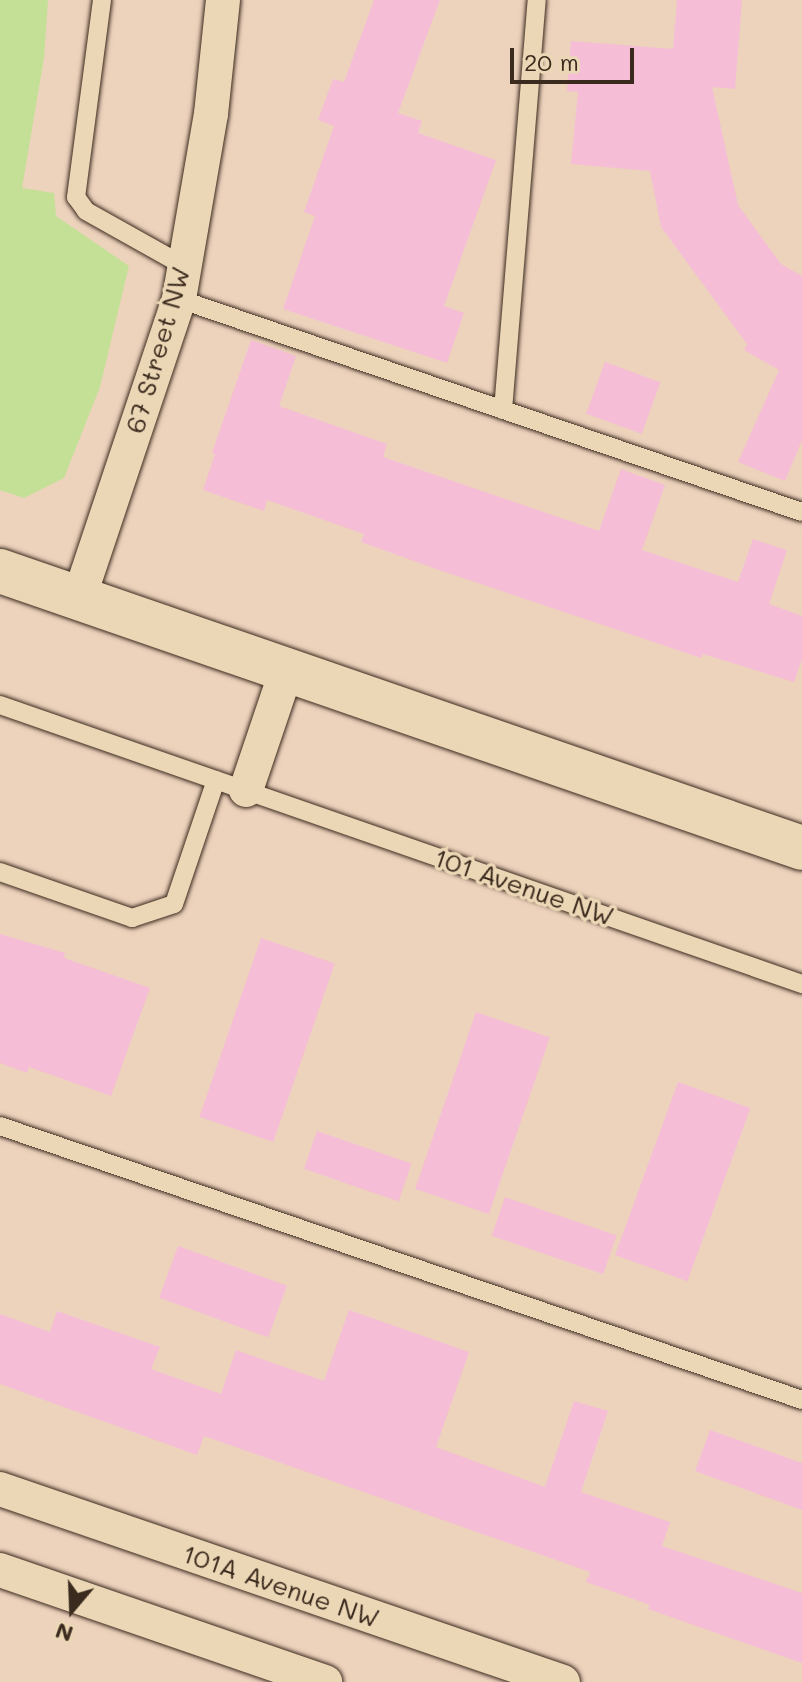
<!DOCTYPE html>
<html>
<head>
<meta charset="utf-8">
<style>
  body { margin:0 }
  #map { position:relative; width:802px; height:1682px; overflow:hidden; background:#edd2bc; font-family:Mali,sans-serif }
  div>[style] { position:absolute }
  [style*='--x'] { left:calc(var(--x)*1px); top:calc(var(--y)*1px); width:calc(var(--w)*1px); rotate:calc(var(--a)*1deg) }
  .green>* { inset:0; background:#c4e097 }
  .building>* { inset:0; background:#f5bed6; transform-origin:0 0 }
  .roads { filter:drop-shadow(0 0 2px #3b2a1e) drop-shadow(0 0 2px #3b2a1e) }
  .service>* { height:18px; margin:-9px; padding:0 9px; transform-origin:9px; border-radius:9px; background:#ebd7b5 }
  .minor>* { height:34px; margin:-17px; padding:0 17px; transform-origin:17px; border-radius:17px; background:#ebd7b5 }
  .secondary>* { height:44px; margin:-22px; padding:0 22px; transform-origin:22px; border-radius:22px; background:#ebd7b5 }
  span { translate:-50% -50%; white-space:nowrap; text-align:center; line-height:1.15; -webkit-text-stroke:7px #ebd7b5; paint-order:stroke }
  .street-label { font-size:26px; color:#3b2a1e }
  .north { position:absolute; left:32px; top:1570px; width:80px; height:80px; -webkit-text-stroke:6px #ebd7b5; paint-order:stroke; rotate:199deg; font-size:22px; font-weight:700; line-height:32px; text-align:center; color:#3b2a1e }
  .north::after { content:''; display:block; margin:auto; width:28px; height:36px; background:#3b2a1e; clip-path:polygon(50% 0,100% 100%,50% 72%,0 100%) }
  .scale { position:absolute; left:510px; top:48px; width:124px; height:36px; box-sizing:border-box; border:4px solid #3b2a1e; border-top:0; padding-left:10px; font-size:24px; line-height:28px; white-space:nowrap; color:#3b2a1e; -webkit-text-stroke:6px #ebd7b5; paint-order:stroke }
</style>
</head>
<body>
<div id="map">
  <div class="green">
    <i style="clip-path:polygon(0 0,48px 0,44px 58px,22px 188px,54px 193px,56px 216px,129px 266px,100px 387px,64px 478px,24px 498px,0 490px)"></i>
  </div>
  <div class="building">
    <i style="clip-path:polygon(374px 0,440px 0,398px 113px,422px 121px,418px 133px,496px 160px,444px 306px,464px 313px,447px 363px,283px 309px,315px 216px,304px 212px,334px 126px,318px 120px,333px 79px,344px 82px)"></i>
    <i style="clip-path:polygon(677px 0,742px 0,735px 89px,712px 87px,738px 205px,781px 264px,802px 276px,802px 440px,785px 481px,738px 462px,779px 370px,744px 350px,747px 344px,661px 227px,650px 171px,571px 164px,578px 92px,567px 91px,571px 41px,673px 49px)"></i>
    <i style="clip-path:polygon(251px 340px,296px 356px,279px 406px,387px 444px,383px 457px,599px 531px,621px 469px,665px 485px,642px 550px,738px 582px,753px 539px,787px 550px,769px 604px,802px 616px,802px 659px,794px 682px,703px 654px,701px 658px,439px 570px,361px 542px,364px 534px,267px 500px,264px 511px,203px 490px,215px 454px,212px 453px)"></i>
    <i style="left:605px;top:362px;width:59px;height:55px;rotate:20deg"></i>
    <i style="clip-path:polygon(0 934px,65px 953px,64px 958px,150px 988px,111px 1096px,29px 1067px,27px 1073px,0 1063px)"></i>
    <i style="left:261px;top:938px;width:78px;height:189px;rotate:19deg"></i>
    <i style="left:476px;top:1012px;width:78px;height:187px;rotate:19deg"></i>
    <i style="left:678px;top:1082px;width:77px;height:184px;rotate:20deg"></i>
    <i style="left:317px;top:1131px;width:100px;height:40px;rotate:19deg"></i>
    <i style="left:505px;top:1197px;width:118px;height:41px;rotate:19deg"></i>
    <i style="left:178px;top:1246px;width:116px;height:55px;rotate:20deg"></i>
    <i style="clip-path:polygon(349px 1310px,469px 1352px,436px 1447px,545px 1487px,574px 1401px,608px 1411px,581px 1492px,670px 1522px,662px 1546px,802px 1593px,802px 1663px,648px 1609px,650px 1605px,586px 1582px,590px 1572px,287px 1465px,204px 1436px,197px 1455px,0 1384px,0 1314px,50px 1332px,57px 1311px,160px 1347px,151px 1369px,221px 1394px,236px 1350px,324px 1381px)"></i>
    <i style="clip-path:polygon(710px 1430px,802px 1463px,802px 1510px,695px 1471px)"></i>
  </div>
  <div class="roads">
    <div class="service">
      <i style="--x:102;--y:0;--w:199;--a:97.5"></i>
      <i style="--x:76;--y:197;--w:17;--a:54"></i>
      <i style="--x:86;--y:211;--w:112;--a:29.3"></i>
      <i style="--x:179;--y:299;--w:658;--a:18.88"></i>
      <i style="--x:503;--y:410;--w:411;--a:-85.3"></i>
      <i style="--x:0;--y:705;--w:849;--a:19.18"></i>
      <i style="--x:0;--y:872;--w:140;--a:19.2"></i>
      <i style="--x:132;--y:918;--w:44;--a:-18.4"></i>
      <i style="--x:174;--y:904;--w:131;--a:-71.3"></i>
      <i style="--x:0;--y:1126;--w:848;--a:18.86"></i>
    </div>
    <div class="minor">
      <i style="--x:79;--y:598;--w:315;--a:-71.5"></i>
      <i style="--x:179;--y:299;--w:188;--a:-80.2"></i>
      <i style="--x:211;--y:114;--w:115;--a:-84"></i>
      <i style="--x:246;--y:790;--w:128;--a:-71.3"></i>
      <i style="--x:0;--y:1489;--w:595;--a:18.92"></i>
      <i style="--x:0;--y:1570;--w:344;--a:19"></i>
    </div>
    <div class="secondary">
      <i style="--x:0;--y:571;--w:848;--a:19.05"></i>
    </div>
  </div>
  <div class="street-label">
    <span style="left:158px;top:350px;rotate:-74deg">67 Street NW</span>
    <span style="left:524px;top:887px;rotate:19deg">101 Avenue NW</span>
    <span style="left:281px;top:1586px;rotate:19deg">101A Avenue NW</span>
  </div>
  <div class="north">N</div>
  <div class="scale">20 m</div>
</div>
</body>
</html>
